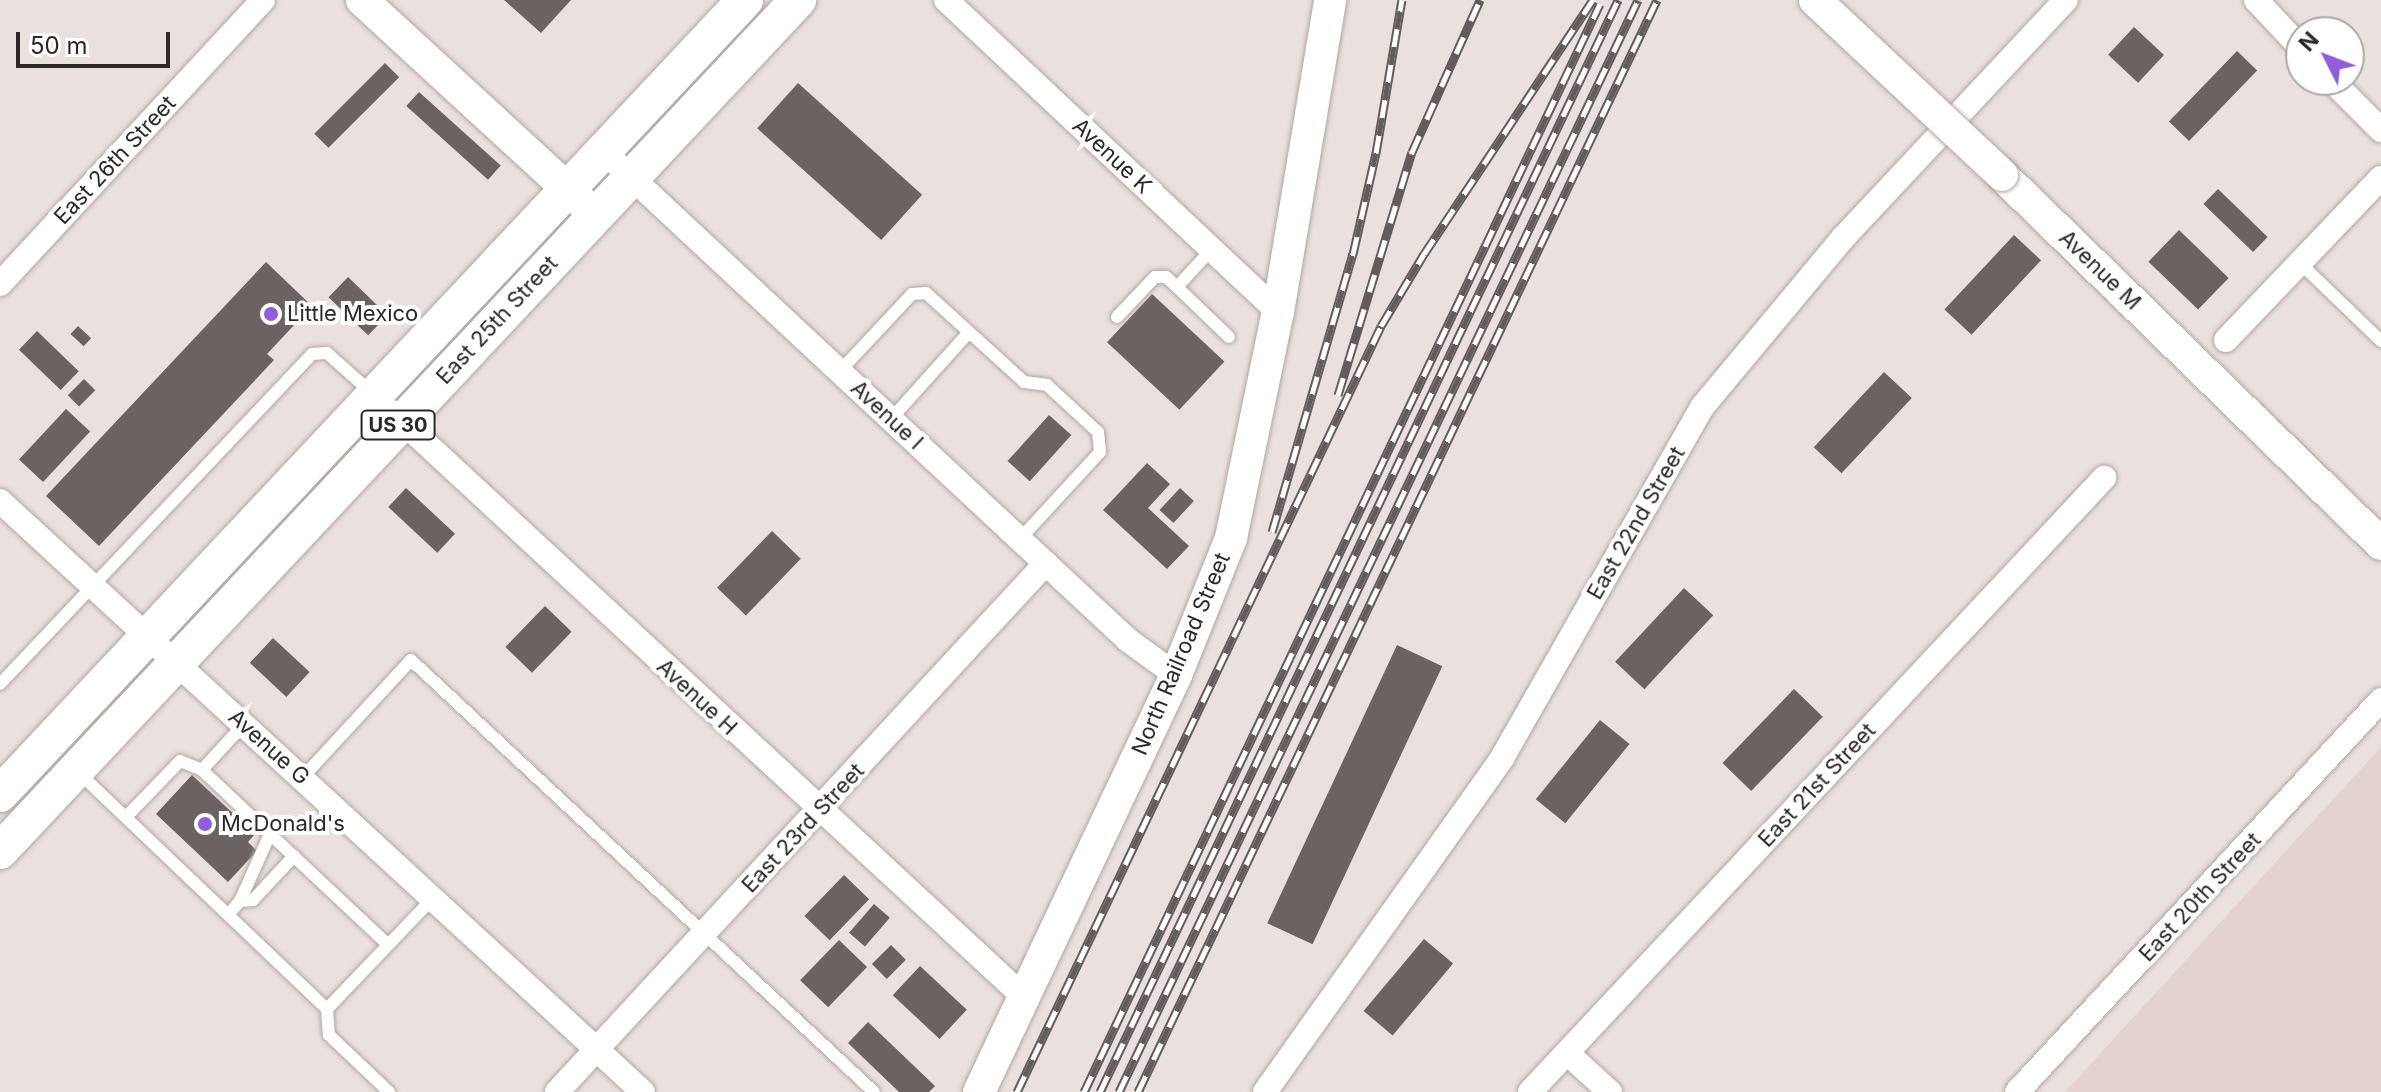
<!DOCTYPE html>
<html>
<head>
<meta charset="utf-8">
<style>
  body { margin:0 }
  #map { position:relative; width:2381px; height:1092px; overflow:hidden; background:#eae1de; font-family:Inter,sans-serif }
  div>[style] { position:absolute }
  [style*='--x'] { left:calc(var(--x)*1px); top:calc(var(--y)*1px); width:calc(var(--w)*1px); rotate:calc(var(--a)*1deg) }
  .built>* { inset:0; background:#e4d3ce }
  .building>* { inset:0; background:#6b6262; transform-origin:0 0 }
  .roads { filter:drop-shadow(0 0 2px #b0a7a4) drop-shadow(0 0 2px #b0a7a4) }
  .lane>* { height:12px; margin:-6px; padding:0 6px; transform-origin:6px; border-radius:6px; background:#fff }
  .street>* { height:24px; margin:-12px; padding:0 12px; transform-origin:12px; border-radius:12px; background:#fff }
  .secondary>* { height:32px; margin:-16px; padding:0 16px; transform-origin:16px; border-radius:16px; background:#fff }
  .primary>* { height:36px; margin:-18px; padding:0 18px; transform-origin:18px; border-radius:18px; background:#fff }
  .rail>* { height:9px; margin-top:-4.5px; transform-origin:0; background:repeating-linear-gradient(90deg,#fff 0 18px,#625d5c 0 36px); box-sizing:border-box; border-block:2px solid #625d5c }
  .bridges { filter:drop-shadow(0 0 2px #b0a7a4) drop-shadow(0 0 2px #b0a7a4) }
  .secondary-bridge>* { height:32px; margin:-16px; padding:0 16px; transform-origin:16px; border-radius:16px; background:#fff }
  .dots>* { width:22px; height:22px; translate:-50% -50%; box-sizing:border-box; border:4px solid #fff; border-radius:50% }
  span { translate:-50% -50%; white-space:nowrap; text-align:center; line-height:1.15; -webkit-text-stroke:8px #fff; paint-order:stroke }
  .shield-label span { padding:2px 6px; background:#fff; border:2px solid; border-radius:6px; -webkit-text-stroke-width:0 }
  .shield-label { font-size:20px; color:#2b2827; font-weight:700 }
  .street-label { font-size:22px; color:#2b2827 }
  .poi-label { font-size:22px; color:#2b2827 }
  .left { translate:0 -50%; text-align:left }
  .north { position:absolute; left:2285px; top:16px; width:80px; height:80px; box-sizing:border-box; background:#fff; border:2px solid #aaa9a9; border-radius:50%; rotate:312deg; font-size:22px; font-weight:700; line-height:32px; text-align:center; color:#2b2827 }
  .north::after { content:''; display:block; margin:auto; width:28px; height:36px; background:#8f5ed8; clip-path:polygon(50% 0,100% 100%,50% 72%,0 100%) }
  .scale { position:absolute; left:16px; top:32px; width:154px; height:36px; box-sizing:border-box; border:4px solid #2b2827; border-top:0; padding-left:10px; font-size:24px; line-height:28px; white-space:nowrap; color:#2b2827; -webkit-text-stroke:6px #fff; paint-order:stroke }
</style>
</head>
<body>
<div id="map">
  <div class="built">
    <i style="clip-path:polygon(2381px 747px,2381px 1092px,2065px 1092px)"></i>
  </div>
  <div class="building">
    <i style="clip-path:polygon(504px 0,571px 0,541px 33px)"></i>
    <i style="left:2134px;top:27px;width:41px;height:38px;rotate:43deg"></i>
    <i style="left:2237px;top:51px;width:28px;height:98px;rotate:44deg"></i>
    <i style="left:385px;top:63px;width:20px;height:100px;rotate:45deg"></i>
    <i style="left:798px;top:83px;width:167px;height:61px;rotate:42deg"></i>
    <i style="left:419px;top:92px;width:110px;height:19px;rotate:42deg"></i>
    <i style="left:2218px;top:189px;width:69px;height:21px;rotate:44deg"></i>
    <i style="left:2179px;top:230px;width:69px;height:44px;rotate:44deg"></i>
    <i style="left:2014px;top:235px;width:37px;height:102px;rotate:43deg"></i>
    <i style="clip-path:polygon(266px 262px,312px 306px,267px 354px,274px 360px,99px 546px,46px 496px)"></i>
    <i style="left:348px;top:277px;width:55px;height:28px;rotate:44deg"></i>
    <i style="left:1152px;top:294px;width:99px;height:66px;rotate:43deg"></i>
    <i style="left:78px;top:326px;width:18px;height:11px;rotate:43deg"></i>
    <i style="left:37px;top:331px;width:58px;height:26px;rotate:44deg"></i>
    <i style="left:1884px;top:372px;width:38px;height:103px;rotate:43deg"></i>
    <i style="left:84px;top:379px;width:16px;height:23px;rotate:45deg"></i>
    <i style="left:66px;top:409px;width:33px;height:69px;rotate:43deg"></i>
    <i style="left:1049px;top:415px;width:30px;height:62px;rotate:42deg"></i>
    <i style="clip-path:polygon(1147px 463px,1170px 484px,1148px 508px,1189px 546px,1167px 569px,1103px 510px)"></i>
    <i style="left:406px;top:488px;width:67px;height:26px;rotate:43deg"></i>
    <i style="left:1180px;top:488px;width:19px;height:30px;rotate:43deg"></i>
    <i style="left:772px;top:531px;width:40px;height:79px;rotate:44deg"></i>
    <i style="left:1684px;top:588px;width:40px;height:101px;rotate:43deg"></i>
    <i style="left:545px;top:606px;width:37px;height:57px;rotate:44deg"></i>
    <i style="left:273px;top:638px;width:50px;height:34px;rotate:43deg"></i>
    <i style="left:1397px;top:645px;width:50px;height:307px;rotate:25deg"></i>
    <i style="left:1794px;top:689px;width:40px;height:103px;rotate:44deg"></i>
    <i style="left:1600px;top:720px;width:38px;height:102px;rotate:39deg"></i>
    <i style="clip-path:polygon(192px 775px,255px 834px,248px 842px,257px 851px,228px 882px,156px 814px)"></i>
    <i style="left:844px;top:875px;width:35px;height:57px;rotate:44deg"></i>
    <i style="left:874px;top:904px;width:21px;height:38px;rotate:41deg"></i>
    <i style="left:1424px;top:939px;width:38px;height:94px;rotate:40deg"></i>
    <i style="left:839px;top:940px;width:39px;height:56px;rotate:44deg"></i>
    <i style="left:891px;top:945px;width:21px;height:27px;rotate:45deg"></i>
    <i style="left:920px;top:966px;width:64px;height:40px;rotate:43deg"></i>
    <i style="clip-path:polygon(868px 1022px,935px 1086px,929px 1092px,899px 1092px,848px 1043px)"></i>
  </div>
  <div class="roads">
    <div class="lane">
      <i style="--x:1211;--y:250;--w:50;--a:132.6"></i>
      <i style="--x:1177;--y:287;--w:72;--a:43.9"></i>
      <i style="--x:2301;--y:264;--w:111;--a:43.9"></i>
      <i style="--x:1117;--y:317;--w:55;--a:-46.5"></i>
      <i style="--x:1155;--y:277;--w:11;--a:0"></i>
      <i style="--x:1166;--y:277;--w:15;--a:42"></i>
      <i style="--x:840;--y:371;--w:105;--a:-46.9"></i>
      <i style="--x:912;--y:294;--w:14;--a:-4"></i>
      <i style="--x:926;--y:293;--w:132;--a:42.2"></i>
      <i style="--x:1024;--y:382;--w:23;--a:7"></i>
      <i style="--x:1047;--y:385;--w:69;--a:42.7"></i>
      <i style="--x:1098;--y:432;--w:20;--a:84"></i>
      <i style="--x:1100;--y:452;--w:118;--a:132.6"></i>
      <i style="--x:891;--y:419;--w:117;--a:-48.1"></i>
      <i style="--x:0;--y:684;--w:454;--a:-46.6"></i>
      <i style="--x:312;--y:354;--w:15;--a:-4"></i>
      <i style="--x:327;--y:353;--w:59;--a:41.6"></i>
      <i style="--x:202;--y:770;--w:93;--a:43.3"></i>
      <i style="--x:270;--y:834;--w:73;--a:114.1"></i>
      <i style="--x:240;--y:901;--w:18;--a:131"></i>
      <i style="--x:78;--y:772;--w:344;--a:43.6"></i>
      <i style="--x:327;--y:1009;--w:153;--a:-46.3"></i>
      <i style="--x:303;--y:777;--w:159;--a:-47.3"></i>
      <i style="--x:411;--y:660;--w:633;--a:43.02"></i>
      <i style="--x:126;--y:817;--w:78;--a:-46"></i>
      <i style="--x:180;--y:761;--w:24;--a:22"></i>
      <i style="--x:202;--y:770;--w:62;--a:-47.6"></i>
      <i style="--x:270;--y:834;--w:161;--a:43.2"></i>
      <i style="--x:240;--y:901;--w:13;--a:-4"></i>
      <i style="--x:253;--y:900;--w:60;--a:-47"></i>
      <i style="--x:327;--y:1009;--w:26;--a:86"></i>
      <i style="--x:329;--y:1035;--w:83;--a:43.5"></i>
    </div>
    <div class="street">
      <i style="--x:946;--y:0;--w:456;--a:43.2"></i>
      <i style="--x:2256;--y:0;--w:66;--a:46.8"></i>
      <i style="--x:2331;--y:80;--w:71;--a:45"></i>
      <i style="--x:603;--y:151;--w:717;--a:42.97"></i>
      <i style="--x:1128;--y:640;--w:59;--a:36.1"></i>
      <i style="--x:0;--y:284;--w:387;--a:-47.2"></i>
      <i style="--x:2226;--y:340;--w:224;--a:-46.3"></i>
      <i style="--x:392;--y:412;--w:861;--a:42.79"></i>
      <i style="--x:0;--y:501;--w:873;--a:42.59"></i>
      <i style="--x:1567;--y:1053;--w:58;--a:42.2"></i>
      <i style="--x:557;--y:1092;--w:720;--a:-47.25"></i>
      <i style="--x:1265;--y:1092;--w:410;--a:-54.6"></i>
      <i style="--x:1502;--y:758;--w:405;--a:-60.3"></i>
      <i style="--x:1703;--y:406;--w:219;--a:-50.2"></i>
      <i style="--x:1843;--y:238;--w:326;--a:-46.9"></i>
      <i style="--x:1530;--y:1092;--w:841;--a:-46.93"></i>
      <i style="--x:2017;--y:1092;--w:535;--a:-47.12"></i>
    </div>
    <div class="secondary">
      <i style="--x:362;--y:0;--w:318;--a:42.6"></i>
      <i style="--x:2002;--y:175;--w:529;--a:44.23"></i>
      <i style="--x:979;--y:1092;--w:461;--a:-64.7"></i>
      <i style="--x:1176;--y:675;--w:148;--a:-68.1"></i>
      <i style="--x:1231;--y:538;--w:231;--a:-78.3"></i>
      <i style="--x:1278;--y:312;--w:316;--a:-80.5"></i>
    </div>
    <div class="primary">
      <i style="--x:0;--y:794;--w:1089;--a:-46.82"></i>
      <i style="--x:0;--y:851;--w:1167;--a:-46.84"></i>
    </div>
  </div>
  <div class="rail">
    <i style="--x:1338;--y:395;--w:254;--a:-73.1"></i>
    <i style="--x:1412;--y:152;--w:167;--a:-65.9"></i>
    <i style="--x:1272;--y:532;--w:290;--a:-73.8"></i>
    <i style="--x:1353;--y:254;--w:104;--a:-77.2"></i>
    <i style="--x:1376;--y:153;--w:155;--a:-80.4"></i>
    <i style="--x:1017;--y:1092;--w:848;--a:-64.58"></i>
    <i style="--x:1381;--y:326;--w:84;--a:-59.2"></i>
    <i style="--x:1424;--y:254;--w:305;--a:-56.4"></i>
    <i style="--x:1084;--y:1092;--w:1204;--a:-64.63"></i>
    <i style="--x:1100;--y:1092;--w:1209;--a:-64.62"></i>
    <i style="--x:1119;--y:1092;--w:1209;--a:-64.58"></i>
    <i style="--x:1138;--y:1092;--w:1209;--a:-64.58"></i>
  </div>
  <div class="bridges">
    <div class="secondary-bridge">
      <i style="--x:1815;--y:0;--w:256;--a:43.1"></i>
    </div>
  </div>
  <div class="dots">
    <i style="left:271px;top:314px;background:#8f5ed8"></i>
    <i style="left:205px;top:824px;background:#8f5ed8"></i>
  </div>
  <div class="shield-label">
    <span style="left:398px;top:425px">US 30</span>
  </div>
  <div class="street-label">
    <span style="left:1112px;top:156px;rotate:43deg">Avenue K</span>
    <span style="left:115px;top:160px;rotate:-47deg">East 26th Street</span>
    <span style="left:2100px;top:270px;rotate:44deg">Avenue M</span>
    <span style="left:497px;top:320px;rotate:-47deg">East 25th Street</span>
    <span style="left:887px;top:415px;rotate:43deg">Avenue I</span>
    <span style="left:1636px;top:523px;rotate:-60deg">East 22nd Street</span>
    <span style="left:1181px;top:654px;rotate:-67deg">North Railroad Street</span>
    <span style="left:697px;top:697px;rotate:43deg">Avenue H</span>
    <span style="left:269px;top:747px;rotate:42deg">Avenue G</span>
    <span style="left:1817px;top:785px;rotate:-47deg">East 21st Street</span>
    <span style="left:803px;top:828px;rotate:-47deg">East 23rd Street</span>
    <span style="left:2200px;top:897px;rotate:-47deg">East 20th Street</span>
  </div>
  <div class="poi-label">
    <span class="left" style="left:287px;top:314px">Little Mexico</span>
    <span class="left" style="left:221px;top:824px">McDonald's</span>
  </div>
  <div class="north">N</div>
  <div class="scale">50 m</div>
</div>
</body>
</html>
